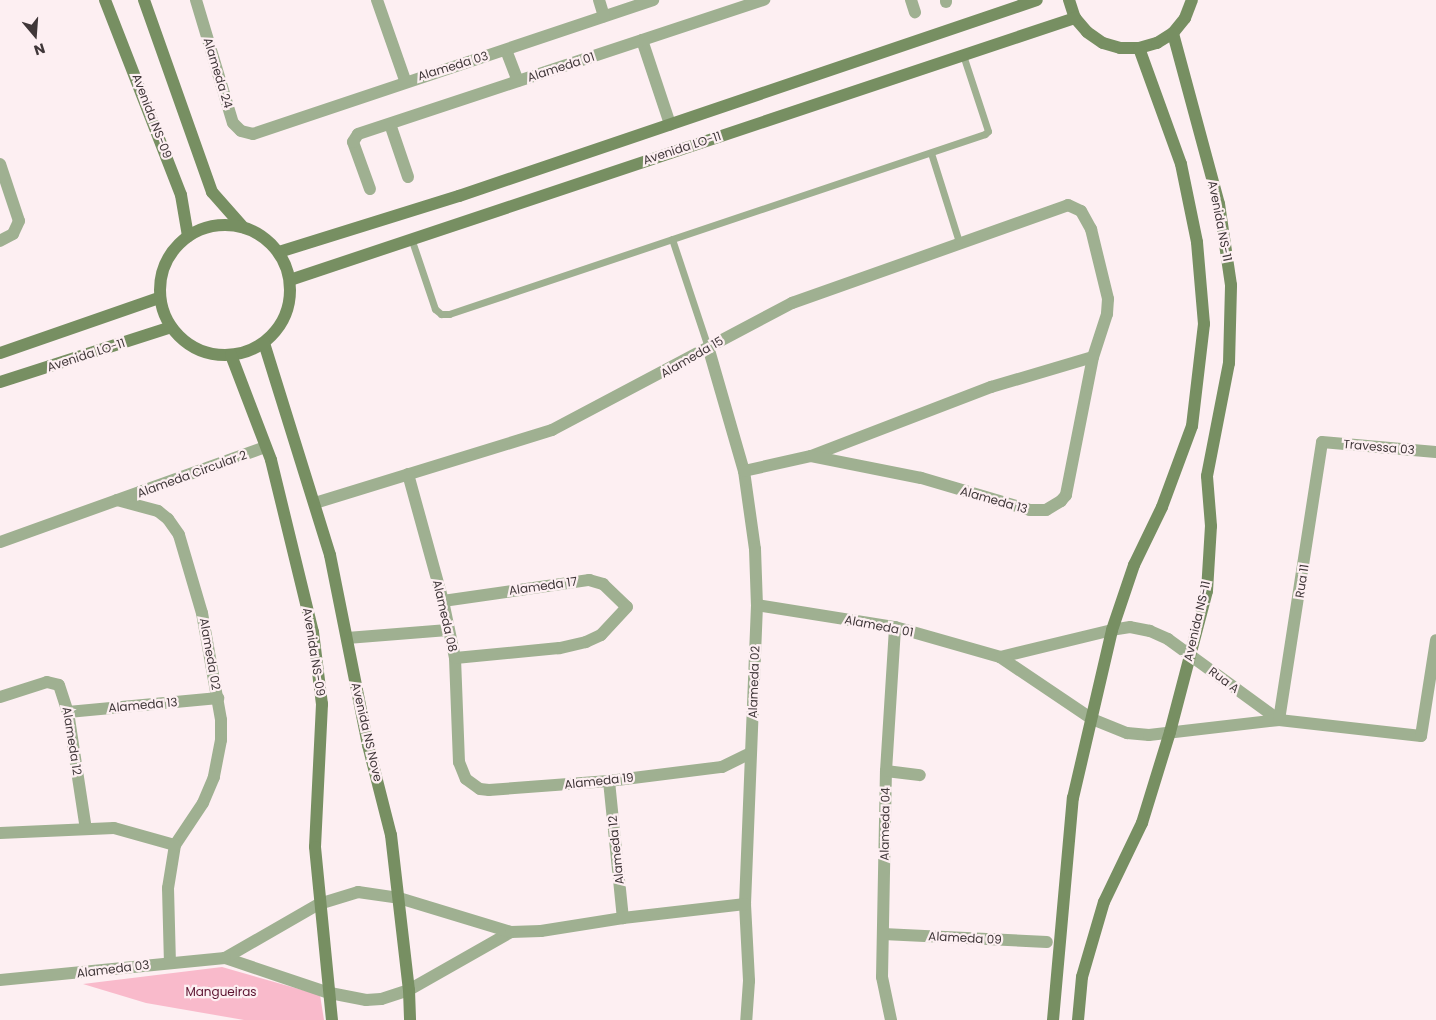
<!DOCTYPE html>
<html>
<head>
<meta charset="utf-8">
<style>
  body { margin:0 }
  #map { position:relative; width:1436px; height:1020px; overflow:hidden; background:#fdeff2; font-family:Poppins,sans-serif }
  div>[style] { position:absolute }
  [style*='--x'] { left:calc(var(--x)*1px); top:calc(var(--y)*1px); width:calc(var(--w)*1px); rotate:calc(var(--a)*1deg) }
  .green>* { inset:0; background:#f9bacb }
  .lane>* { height:7px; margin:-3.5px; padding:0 3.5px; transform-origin:3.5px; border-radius:3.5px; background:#9fb091 }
  .street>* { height:12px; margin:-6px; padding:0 6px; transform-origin:6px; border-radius:6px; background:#9fb091 }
  .secondary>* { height:12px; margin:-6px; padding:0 6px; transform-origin:6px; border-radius:6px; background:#778f62 }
  .secondary>.ring { margin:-6px; padding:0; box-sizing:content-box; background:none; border:12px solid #778f62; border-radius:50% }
  span { translate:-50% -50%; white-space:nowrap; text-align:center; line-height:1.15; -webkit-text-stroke:4.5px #fdeff2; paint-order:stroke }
  .street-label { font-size:12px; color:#403739 }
  .park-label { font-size:12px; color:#5b122f }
  .north { position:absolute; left:10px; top:10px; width:50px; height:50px; -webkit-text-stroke:4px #fdeff2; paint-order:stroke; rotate:162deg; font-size:14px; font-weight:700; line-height:20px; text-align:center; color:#403739 }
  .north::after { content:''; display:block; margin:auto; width:18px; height:22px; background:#403739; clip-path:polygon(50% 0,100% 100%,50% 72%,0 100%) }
</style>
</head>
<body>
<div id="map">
  <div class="green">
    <i style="clip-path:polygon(222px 967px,320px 995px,324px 1020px,244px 1020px,146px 1003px,83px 984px)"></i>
  </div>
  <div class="lane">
    <i style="--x:931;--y:153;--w:93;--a:72.5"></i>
    <i style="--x:411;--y:238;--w:75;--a:71.3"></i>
    <i style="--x:435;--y:309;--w:8;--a:40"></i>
    <i style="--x:441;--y:314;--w:8;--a:0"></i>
    <i style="--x:449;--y:314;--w:565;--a:-18.56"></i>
    <i style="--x:985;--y:134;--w:4;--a:-45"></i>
    <i style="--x:988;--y:131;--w:80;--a:-108.2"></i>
    <i style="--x:672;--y:239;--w:117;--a:71.6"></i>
  </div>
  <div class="street">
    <i style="--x:196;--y:0;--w:128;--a:73.3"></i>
    <i style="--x:233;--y:123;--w:11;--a:45"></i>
    <i style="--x:241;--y:131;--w:12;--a:14"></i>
    <i style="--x:253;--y:134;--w:422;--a:-18.5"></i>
    <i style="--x:377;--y:0;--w:85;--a:70.7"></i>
    <i style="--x:599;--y:0;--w:17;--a:73"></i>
    <i style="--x:911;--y:0;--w:13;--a:72"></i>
    <i style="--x:946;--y:0;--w:2;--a:90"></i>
    <i style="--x:642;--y:40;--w:89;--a:71.6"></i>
    <i style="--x:506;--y:50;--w:33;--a:69"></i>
    <i style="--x:390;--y:124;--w:56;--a:71.2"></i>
    <i style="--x:0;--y:164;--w:60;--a:71.6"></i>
    <i style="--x:19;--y:221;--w:14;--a:115"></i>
    <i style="--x:13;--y:234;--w:15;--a:152"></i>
    <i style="--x:370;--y:189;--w:50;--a:-109.9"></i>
    <i style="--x:353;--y:142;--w:9;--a:-58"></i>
    <i style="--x:358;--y:134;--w:428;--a:-18.3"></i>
    <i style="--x:709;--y:350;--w:126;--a:73.9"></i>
    <i style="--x:744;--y:471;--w:79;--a:82"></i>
    <i style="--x:755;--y:549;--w:56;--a:88"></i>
    <i style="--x:757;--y:605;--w:299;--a:92.3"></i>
    <i style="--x:745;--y:904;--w:77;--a:87"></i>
    <i style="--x:749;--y:981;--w:39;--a:94"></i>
    <i style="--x:744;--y:471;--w:69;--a:-12.6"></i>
    <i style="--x:811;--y:456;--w:193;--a:-21"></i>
    <i style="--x:991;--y:387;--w:106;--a:-16.4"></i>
    <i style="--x:408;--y:474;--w:132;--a:74.6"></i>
    <i style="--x:443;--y:601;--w:58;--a:78.1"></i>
    <i style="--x:455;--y:658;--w:104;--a:87.8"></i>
    <i style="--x:459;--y:762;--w:18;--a:68"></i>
    <i style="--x:466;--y:779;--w:17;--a:36"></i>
    <i style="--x:480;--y:789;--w:9;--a:6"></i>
    <i style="--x:489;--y:790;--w:120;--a:-4.3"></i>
    <i style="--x:609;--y:781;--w:114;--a:-7.1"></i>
    <i style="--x:722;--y:767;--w:32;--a:-26"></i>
    <i style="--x:117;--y:500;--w:42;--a:15"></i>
    <i style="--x:158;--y:511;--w:13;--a:39"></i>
    <i style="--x:168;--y:519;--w:19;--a:55"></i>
    <i style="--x:179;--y:535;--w:81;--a:73.6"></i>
    <i style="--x:202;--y:613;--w:109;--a:79.9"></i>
    <i style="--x:221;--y:720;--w:20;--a:90"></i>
    <i style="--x:221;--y:740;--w:38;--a:101"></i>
    <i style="--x:214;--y:777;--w:28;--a:113"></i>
    <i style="--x:203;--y:803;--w:50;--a:123.7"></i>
    <i style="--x:175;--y:845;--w:44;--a:99.2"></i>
    <i style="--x:168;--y:888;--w:74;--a:88.5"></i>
    <i style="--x:315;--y:503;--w:248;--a:-17.1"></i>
    <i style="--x:552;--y:430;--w:272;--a:-27.9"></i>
    <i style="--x:792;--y:303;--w:293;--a:-19.5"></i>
    <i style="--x:1068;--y:205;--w:14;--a:25"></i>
    <i style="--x:1081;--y:211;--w:21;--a:61"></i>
    <i style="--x:1091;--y:229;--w:72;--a:76.3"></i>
    <i style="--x:1108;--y:299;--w:15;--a:94"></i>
    <i style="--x:1107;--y:314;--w:45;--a:108"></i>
    <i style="--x:1093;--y:357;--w:141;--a:101.1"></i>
    <i style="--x:1066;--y:495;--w:8;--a:130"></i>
    <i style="--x:1061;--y:501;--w:17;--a:149"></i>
    <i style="--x:1046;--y:510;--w:16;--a:180"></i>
    <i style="--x:1030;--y:510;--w:114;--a:-163.6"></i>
    <i style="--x:921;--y:478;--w:112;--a:-168.7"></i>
    <i style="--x:0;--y:542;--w:282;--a:-19.7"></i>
    <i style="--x:443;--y:601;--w:148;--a:-8.2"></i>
    <i style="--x:589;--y:580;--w:15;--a:16"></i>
    <i style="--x:603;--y:584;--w:33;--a:44"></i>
    <i style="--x:627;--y:607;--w:38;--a:133"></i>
    <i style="--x:601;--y:635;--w:17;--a:155"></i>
    <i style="--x:586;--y:642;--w:28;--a:167"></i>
    <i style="--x:559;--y:648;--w:104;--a:174.5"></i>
    <i style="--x:757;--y:605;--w:140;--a:9.1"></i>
    <i style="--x:895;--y:627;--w:109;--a:15.9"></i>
    <i style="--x:347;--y:638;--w:101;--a:-4.5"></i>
    <i style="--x:0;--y:697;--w:49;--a:-17.7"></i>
    <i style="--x:47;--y:682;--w:12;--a:14"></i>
    <i style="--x:59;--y:685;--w:28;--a:72"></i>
    <i style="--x:68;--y:712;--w:118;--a:81.3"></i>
    <i style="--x:68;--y:712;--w:151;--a:-5.3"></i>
    <i style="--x:1279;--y:720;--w:137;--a:-143.9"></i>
    <i style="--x:1168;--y:639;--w:20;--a:-156"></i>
    <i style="--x:1150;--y:631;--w:20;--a:-169"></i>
    <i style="--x:1130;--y:627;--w:18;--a:171"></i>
    <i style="--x:1112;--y:630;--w:115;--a:166.4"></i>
    <i style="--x:1000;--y:657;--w:111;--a:34"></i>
    <i style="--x:1092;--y:719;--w:38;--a:22"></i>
    <i style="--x:1127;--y:733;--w:22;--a:5"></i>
    <i style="--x:1149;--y:735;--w:131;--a:-6.6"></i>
    <i style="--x:1279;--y:720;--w:143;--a:6.4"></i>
    <i style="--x:1421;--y:736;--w:97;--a:-81.1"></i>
    <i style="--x:1279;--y:720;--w:281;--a:-81.2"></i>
    <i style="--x:1322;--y:442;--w:114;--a:5"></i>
    <i style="--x:886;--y:771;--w:34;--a:7"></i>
    <i style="--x:609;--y:781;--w:138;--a:84.2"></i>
    <i style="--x:0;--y:833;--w:114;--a:-2.5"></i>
    <i style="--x:114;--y:828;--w:63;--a:15.6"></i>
    <i style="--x:511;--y:932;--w:117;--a:150.4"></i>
    <i style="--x:409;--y:990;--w:29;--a:162"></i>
    <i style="--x:381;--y:999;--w:15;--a:176"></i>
    <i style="--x:366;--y:1000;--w:38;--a:-169"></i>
    <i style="--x:329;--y:993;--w:110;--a:-161.4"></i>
    <i style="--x:225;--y:958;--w:108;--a:-29.9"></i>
    <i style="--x:319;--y:904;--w:41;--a:-17.1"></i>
    <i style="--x:358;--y:892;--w:41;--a:8.3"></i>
    <i style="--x:399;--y:898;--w:117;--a:16.9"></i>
    <i style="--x:511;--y:932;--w:30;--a:-2"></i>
    <i style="--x:541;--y:931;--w:83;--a:-9"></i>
    <i style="--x:623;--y:918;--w:123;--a:-6.5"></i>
    <i style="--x:883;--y:934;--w:164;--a:2.8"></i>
    <i style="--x:0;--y:980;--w:226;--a:-5.6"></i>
    <i style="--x:891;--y:1020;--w:44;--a:-101.8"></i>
    <i style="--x:882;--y:977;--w:206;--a:-88.9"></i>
    <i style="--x:886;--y:771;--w:144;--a:-86.4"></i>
  </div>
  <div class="secondary">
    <i style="--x:105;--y:0;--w:209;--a:68.7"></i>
    <i style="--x:181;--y:195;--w:42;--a:80.3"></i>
    <i style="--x:144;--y:0;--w:204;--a:70.5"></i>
    <i style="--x:212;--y:192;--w:47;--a:48.5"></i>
    <i style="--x:1069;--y:0;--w:19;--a:72"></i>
    <i style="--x:1075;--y:18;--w:18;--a:49"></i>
    <i style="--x:1087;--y:32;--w:19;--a:35"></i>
    <i style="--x:1103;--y:43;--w:18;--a:16"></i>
    <i style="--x:1120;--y:48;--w:19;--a:0"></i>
    <i style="--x:1139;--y:48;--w:19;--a:-16"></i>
    <i style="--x:1157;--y:43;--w:19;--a:-32"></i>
    <i style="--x:1173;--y:33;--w:19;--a:-51"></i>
    <i style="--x:1185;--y:18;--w:19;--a:-69"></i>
    <i class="ring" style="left:160px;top:225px;width:118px;height:118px"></i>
    <i style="--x:279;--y:252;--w:189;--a:-17.3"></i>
    <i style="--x:459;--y:196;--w:610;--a:-18.73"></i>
    <i style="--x:290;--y:280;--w:828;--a:-18.46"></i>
    <i style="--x:264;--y:343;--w:222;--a:72.7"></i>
    <i style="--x:330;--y:555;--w:194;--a:78.7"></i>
    <i style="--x:368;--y:745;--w:93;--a:75.7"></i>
    <i style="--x:391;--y:835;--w:156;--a:83.4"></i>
    <i style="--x:409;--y:990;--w:30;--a:88"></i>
    <i style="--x:0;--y:353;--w:168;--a:-19.1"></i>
    <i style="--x:231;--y:355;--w:112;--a:69.1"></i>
    <i style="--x:271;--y:460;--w:177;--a:76.3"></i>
    <i style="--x:313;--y:632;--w:73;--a:82.9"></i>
    <i style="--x:322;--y:704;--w:143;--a:92.8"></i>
    <i style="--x:315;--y:847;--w:174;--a:84.4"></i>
    <i style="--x:0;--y:382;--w:180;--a:-17.8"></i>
    <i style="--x:1053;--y:1020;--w:223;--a:-84.9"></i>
    <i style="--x:1073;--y:798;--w:172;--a:-76.9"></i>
    <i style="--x:1112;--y:630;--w:69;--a:-71.3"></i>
    <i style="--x:1134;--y:565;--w:64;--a:-64.2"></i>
    <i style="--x:1162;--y:507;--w:86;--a:-69.7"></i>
    <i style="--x:1192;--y:426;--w:103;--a:-83.3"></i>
    <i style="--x:1204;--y:324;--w:82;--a:-94.9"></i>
    <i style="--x:1197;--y:242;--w:80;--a:-101.6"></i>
    <i style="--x:1181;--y:164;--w:123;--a:-109.9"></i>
    <i style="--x:1078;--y:1020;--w:43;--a:-84.7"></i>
    <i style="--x:1082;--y:977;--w:78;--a:-73.7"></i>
    <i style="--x:1104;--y:902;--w:88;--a:-64.3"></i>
    <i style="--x:1142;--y:823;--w:95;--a:-72.9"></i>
    <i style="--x:1170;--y:732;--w:146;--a:-75.3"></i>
    <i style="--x:1207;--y:591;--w:65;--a:-86.5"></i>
    <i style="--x:1211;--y:526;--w:50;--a:-94.6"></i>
    <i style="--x:1207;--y:476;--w:115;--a:-79"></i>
    <i style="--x:1229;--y:363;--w:78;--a:-88.5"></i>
    <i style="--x:1231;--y:285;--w:82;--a:-98.4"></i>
    <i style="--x:1219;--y:204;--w:177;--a:-105.1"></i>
  </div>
  <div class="street-label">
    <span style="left:453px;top:66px;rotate:-17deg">Alameda 03</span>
    <span style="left:561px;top:67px;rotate:-18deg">Alameda 01</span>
    <span style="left:218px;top:73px;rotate:73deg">Alameda 24</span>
    <span style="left:152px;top:116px;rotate:69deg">Avenida NS-09</span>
    <span style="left:682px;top:148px;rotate:-18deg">Avenida LO-11</span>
    <span style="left:1220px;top:221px;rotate:79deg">Avenida NS-11</span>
    <span style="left:86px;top:355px;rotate:-18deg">Avenida LO-11</span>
    <span style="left:692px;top:357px;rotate:-30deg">Alameda 15</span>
    <span style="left:1379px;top:447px;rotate:5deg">Travessa 03</span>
    <span style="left:192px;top:474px;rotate:-20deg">Alameda Circular 2</span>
    <span style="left:994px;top:500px;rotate:16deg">Alameda 13</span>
    <span style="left:1302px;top:581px;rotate:-81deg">Rua 11</span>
    <span style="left:543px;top:586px;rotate:-8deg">Alameda 17</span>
    <span style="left:445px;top:616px;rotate:77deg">Alameda 08</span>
    <span style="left:1197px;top:621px;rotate:-77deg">Avenida NS-11</span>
    <span style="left:879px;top:626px;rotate:11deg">Alameda 01</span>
    <span style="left:314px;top:652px;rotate:81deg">Avenida NS-09</span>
    <span style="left:210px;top:654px;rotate:80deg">Alameda 02</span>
    <span style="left:1224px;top:680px;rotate:37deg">Rua A</span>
    <span style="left:754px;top:682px;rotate:-88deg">Alameda 02</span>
    <span style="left:143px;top:705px;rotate:-5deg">Alameda 13</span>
    <span style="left:367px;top:732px;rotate:77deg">Avenida NS Nove</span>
    <span style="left:72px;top:741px;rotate:81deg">Alameda 12</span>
    <span style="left:599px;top:781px;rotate:-6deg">Alameda 19</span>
    <span style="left:885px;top:824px;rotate:-89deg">Alameda 04</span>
    <span style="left:616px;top:850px;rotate:-96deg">Alameda 12</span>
    <span style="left:965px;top:938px;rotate:3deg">Alameda 09</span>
    <span style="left:113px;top:969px;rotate:-7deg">Alameda 03</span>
  </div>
  <div class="park-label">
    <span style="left:221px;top:992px">Mangueiras</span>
  </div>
  <div class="north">N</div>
</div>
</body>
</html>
